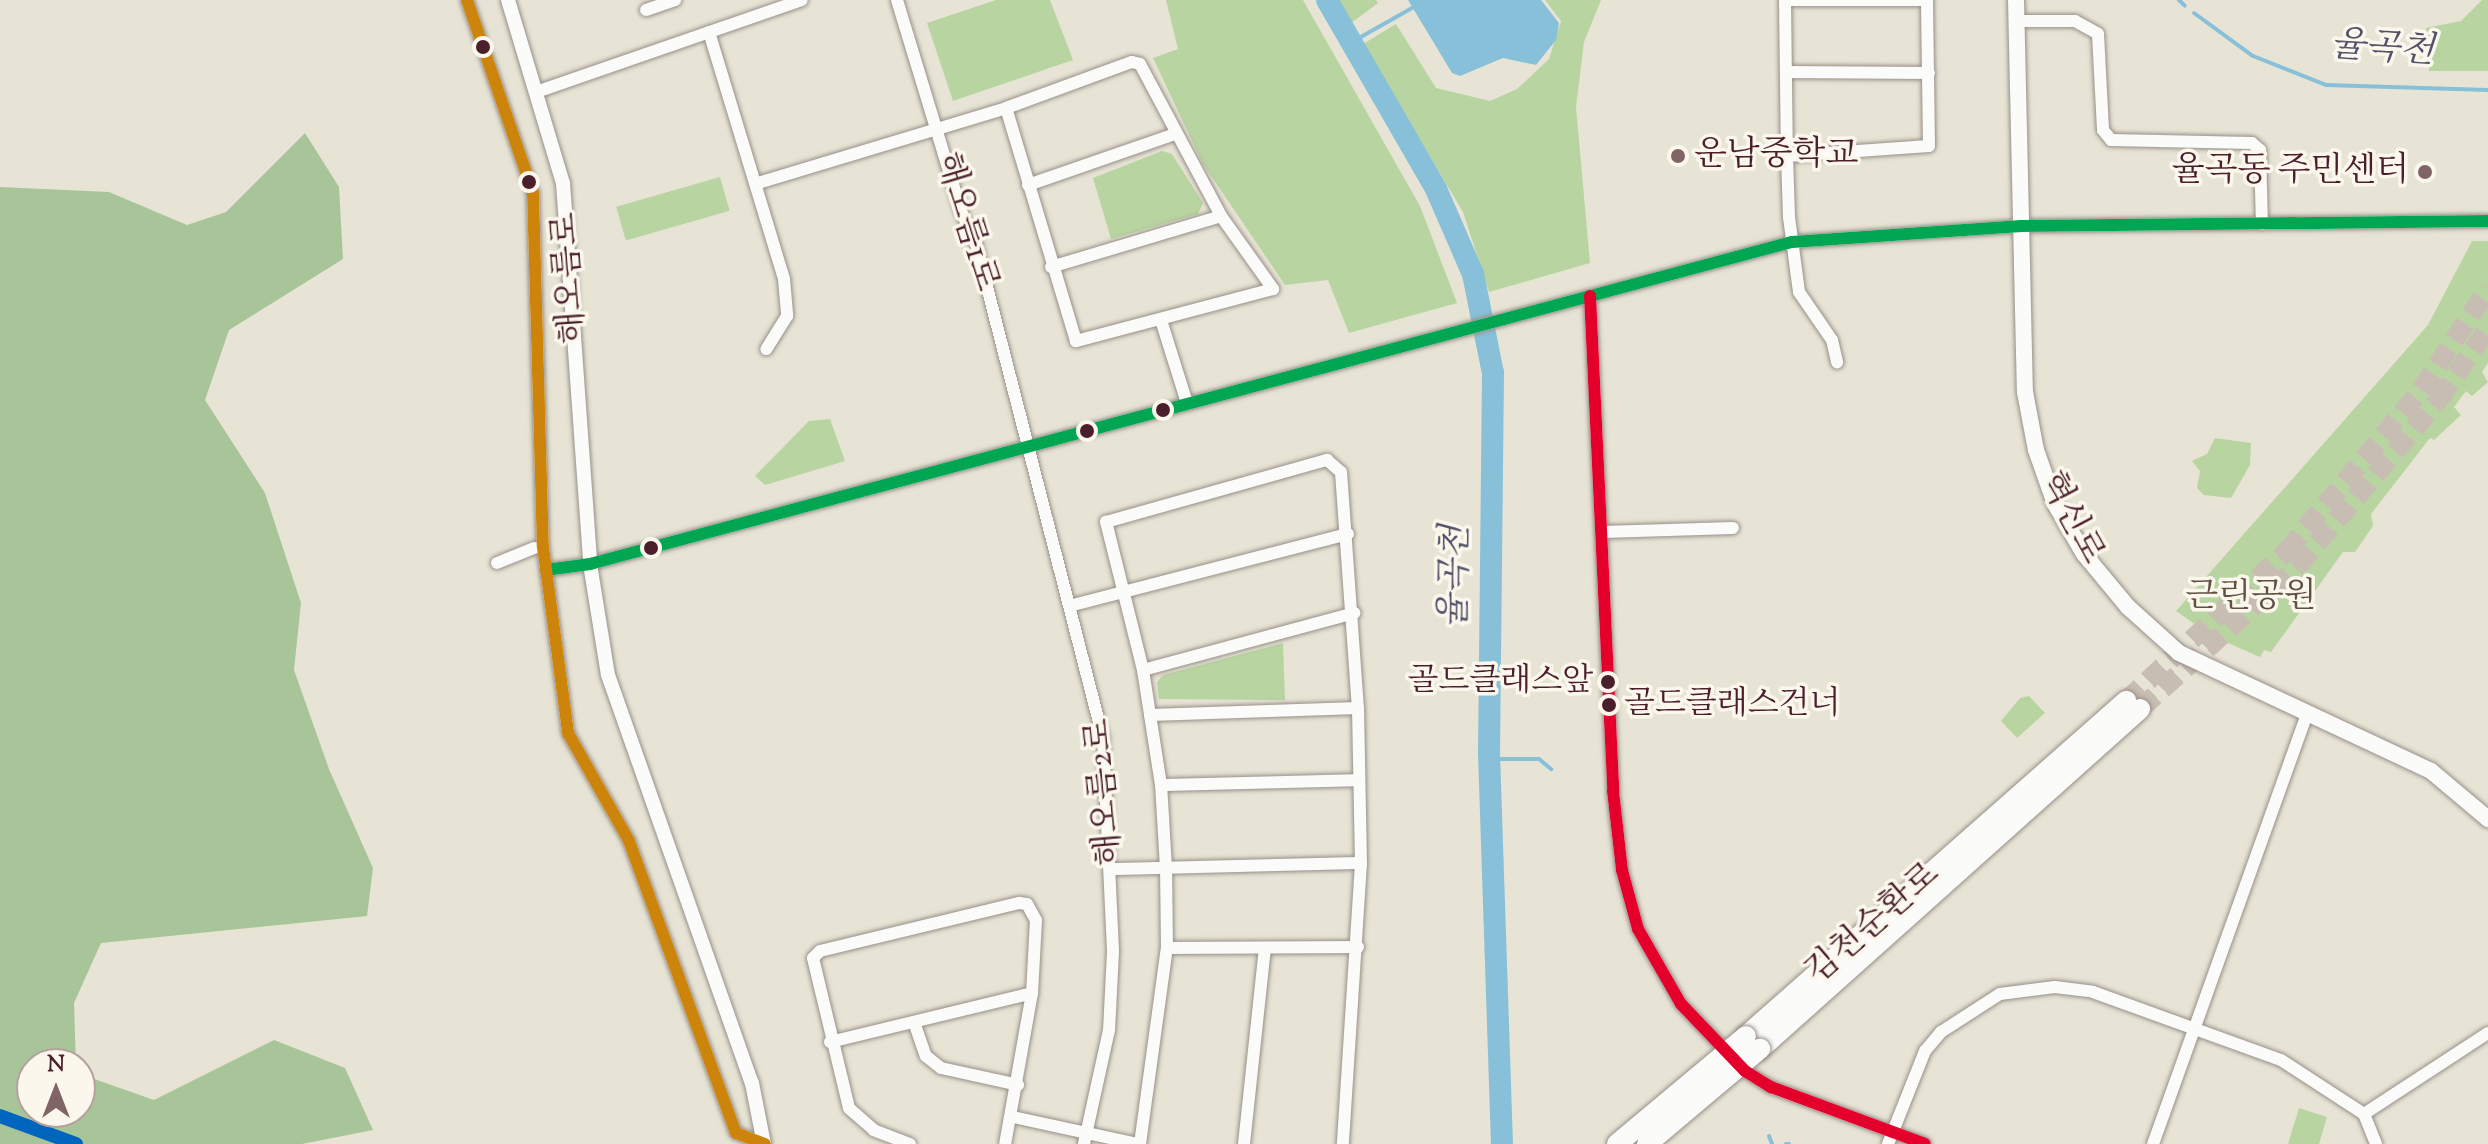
<!DOCTYPE html>
<html>
<head>
<meta charset="utf-8">
<style>
  body { margin:0 }
  #map { position:relative; width:2488px; height:1144px; overflow:hidden; background:#e7e4d5; font-family:"Sorts Mill Goudy","Noto Serif KR",serif }
  div>[style] { position:absolute }
  [style*='--x'] { left:calc(var(--x)*1px); top:calc(var(--y)*1px); width:calc(var(--w)*1px); rotate:calc(var(--a)*1deg) }
  .green>* { inset:0; background:#b8d4a1; transform-origin:0 0 }
  .forest>* { inset:0; background:#a8c599 }
  .water>* { inset:0; background:#88c0d9 }
  .stream>* { height:4px; margin:-2px; padding:0 2px; transform-origin:2px; border-radius:2px; background:#88c0d9 }
  .river>* { height:22px; margin:-11px; padding:0 11px; transform-origin:11px; border-radius:11px; background:#88c0d9 }
  .trunk-tunnel>* { height:20px; margin-top:-10px; transform-origin:0; background:repeating-linear-gradient(90deg,#c8bdb3 0 20px,transparent 0 30px) }
  .roads { filter:drop-shadow(0 0 2px #988f89) drop-shadow(0 0 2px #988f89) }
  .minor>* { height:12px; margin:-6px; padding:0 6px; transform-origin:6px; border-radius:6px; background:#fbfbf9 }
  .tertiary>* { height:14px; margin:-7px; padding:0 7px; transform-origin:7px; border-radius:7px; background:#fbfbf9 }
  .secondary>* { height:16px; margin:-8px; padding:0 8px; transform-origin:8px; border-radius:8px; background:#fbfbf9 }
  .trunk>* { height:20px; margin:-10px; padding:0 10px; transform-origin:10px; border-radius:10px; background:#fbfbf9 }
  .bridges { filter:drop-shadow(0 0 2px #988f89) drop-shadow(0 0 2px #988f89) }
  .trunk-bridge>* { height:20px; margin:-10px; padding:0 10px; transform-origin:10px; border-radius:10px; background:#fbfbf9 }
  .bus-1>* { height:12px; margin:-6px; padding:0 6px; transform-origin:6px; border-radius:6px; background:#00a651 }
  .bus-2>* { height:12px; margin:-6px; padding:0 6px; transform-origin:6px; border-radius:6px; background:#e4002b }
  .bus-3>* { height:12px; margin:-6px; padding:0 6px; transform-origin:6px; border-radius:6px; background:#cc840b }
  .rail-1>* { height:14px; margin:-7px; padding:0 7px; transform-origin:7px; border-radius:7px; background:#0065bd }
  .dots>* { width:22px; height:22px; translate:-50% -50%; box-sizing:border-box; border:4px solid #fbf7ec; border-radius:50% }
  span { translate:-50% -50%; white-space:nowrap; text-align:center; line-height:1.15; -webkit-text-stroke:7px #fbf7ec; paint-order:stroke }
  .bus-label { font-size:32px; color:#4a1f2b }
  .right { translate:-100% -50%; text-align:right }
  .left { translate:0 -50%; text-align:left }
  .poi-label { font-size:34px; color:#4a1f2b }
  .street-label { font-size:34px; color:#4a1f2b }
  .park-label { font-size:34px; color:#605142 }
  .water-label { font-size:36px; color:#525269; font-style:italic }
  .north { position:absolute; left:16px; top:1048px; width:80px; height:80px; box-sizing:border-box; background:#fbf7ec; border:2px solid #b4a19f; border-radius:50%; rotate:0deg; font-size:22px; font-weight:700; line-height:32px; text-align:center; color:#4a1f2b }
  .north::after { content:''; display:block; margin:auto; width:28px; height:36px; background:#816466; clip-path:polygon(50% 0,100% 100%,50% 72%,0 100%) }
</style>
</head>
<body>
<div id="map">
  <div class="green">
    <i style="clip-path:polygon(996px 0,1050px 0,1073px 60px,953px 101px,927px 23px)"></i>
    <i style="clip-path:polygon(1166px 0,1303px 0,1420px 206px,1457px 303px,1349px 333px,1328px 280px,1285px 285px,1203px 164px,1153px 58px,1178px 49px)"></i>
    <i style="clip-path:polygon(1337px 0,1376px 0,1378px 3px,1350px 24px)"></i>
    <i style="clip-path:polygon(1545px 0,1601px 0,1584px 42px,1576px 107px,1590px 263px,1489px 292px,1463px 212px,1363px 44px,1396px 24px,1436px 88px,1490px 101px,1517px 89px,1549px 59px,1561px 21px)"></i>
    <i style="clip-path:polygon(2482px 0,2488px 0,2488px 71px,2429px 71px,2426px 28px,2461px 21px)"></i>
    <i style="clip-path:polygon(1162px 151px,1172px 154px,1203px 203px,1198px 214px,1111px 239px,1093px 178px)"></i>
    <i style="left:720px;top:177px;width:35px;height:108px;rotate:74deg"></i>
    <i style="clip-path:polygon(2472px 241px,2488px 241px,2488px 363px,2482px 372px,2488px 382px,2472px 396px,2466px 391px,2454px 407px,2461px 415px,2434px 440px,2430px 438px,2371px 514px,2373px 526px,2355px 552px,2343px 552px,2271px 652px,2264px 650px,2260px 657px,2212px 636px,2176px 611px,2428px 325px)"></i>
    <i style="clip-path:polygon(830px 419px,845px 461px,765px 485px,755px 476px,809px 421px)"></i>
    <i style="clip-path:polygon(2215px 438px,2251px 443px,2250px 465px,2231px 498px,2204px 495px,2197px 488px,2200px 471px,2192px 461px,2207px 454px)"></i>
    <i style="clip-path:polygon(1283px 643px,1285px 700px,1159px 699px,1157px 682px,1163px 675px)"></i>
    <i style="clip-path:polygon(2029px 696px,2045px 713px,2017px 738px,2001px 721px,2020px 698px)"></i>
    <i style="clip-path:polygon(2299px 1108px,2327px 1117px,2319px 1144px,2288px 1144px)"></i>
  </div>
  <div class="forest">
    <i style="clip-path:polygon(305px 133px,339px 187px,343px 259px,229px 330px,205px 400px,265px 493px,301px 603px,294px 670px,329px 769px,373px 868px,367px 916px,101px 943px,74px 1003px,76px 1064px,32px 1064px,32px 1112px,80px 1112px,80px 1074px,154px 1100px,274px 1040px,345px 1068px,373px 1130px,302px 1144px,0 1144px,0 187px,109px 192px,187px 225px,226px 212px)"></i>
  </div>
  <div class="water">
    <i style="clip-path:polygon(1408px 0,1541px 0,1559px 23px,1556px 40px,1536px 65px,1503px 58px,1460px 76px,1452px 73px)"></i>
  </div>
  <div class="stream">
    <i style="--x:2179;--y:0;--w:8;--a:45"></i>
    <i style="--x:2194;--y:13;--w:73;--a:36.1"></i>
    <i style="--x:2253;--y:56;--w:79;--a:21.7"></i>
    <i style="--x:2326;--y:85;--w:162;--a:1.8"></i>
    <i style="--x:1352;--y:42;--w:69;--a:-29.5"></i>
    <i style="--x:1489;--y:759;--w:50;--a:0"></i>
    <i style="--x:1539;--y:759;--w:16;--a:40"></i>
    <i style="--x:1769;--y:1136;--w:9;--a:69"></i>
    <i style="--x:1786;--y:1144;--w:3;--a:0"></i>
  </div>
  <div class="river">
    <i style="--x:1327;--y:0;--w:218;--a:60"></i>
    <i style="--x:1436;--y:189;--w:93;--a:66.5"></i>
    <i style="--x:1473;--y:274;--w:101;--a:78.6"></i>
    <i style="--x:1493;--y:373;--w:380;--a:90.6"></i>
    <i style="--x:1489;--y:753;--w:391;--a:88.1"></i>
  </div>
  <div class="trunk-tunnel">
    <i style="--x:2126;--y:701;--w:220;--a:-43"></i>
    <i style="--x:2287;--y:551;--w:209;--a:-50.2"></i>
    <i style="--x:2421;--y:390;--w:121;--a:-56.4"></i>
    <i style="--x:2140;--y:709;--w:213;--a:-42.1"></i>
    <i style="--x:2298;--y:566;--w:219;--a:-49.8"></i>
    <i style="--x:2439;--y:399;--w:85;--a:-55"></i>
  </div>
  <div class="roads">
    <div class="minor">
      <i style="--x:467;--y:0;--w:204;--a:71.1"></i>
      <i style="--x:533;--y:193;--w:354;--a:88.4"></i>
      <i style="--x:543;--y:547;--w:188;--a:82.3"></i>
      <i style="--x:568;--y:733;--w:124;--a:60.5"></i>
      <i style="--x:629;--y:841;--w:311;--a:69.9"></i>
      <i style="--x:736;--y:1133;--w:31;--a:21"></i>
      <i style="--x:897;--y:0;--w:220;--a:73.1"></i>
      <i style="--x:961;--y:211;--w:36;--a:66"></i>
      <i style="--x:976;--y:244;--w:510;--a:75.58"></i>
      <i style="--x:1103;--y:738;--w:214;--a:87.3"></i>
      <i style="--x:1113;--y:952;--w:78;--a:92.9"></i>
      <i style="--x:1109;--y:1030;--w:117;--a:102.4"></i>
      <i style="--x:646;--y:10;--w:31;--a:-19"></i>
      <i style="--x:2017;--y:21;--w:58;--a:0"></i>
      <i style="--x:2075;--y:21;--w:26;--a:29"></i>
      <i style="--x:2098;--y:34;--w:96;--a:87"></i>
      <i style="--x:2103;--y:130;--w:13;--a:51"></i>
      <i style="--x:2111;--y:140;--w:141;--a:1.2"></i>
      <i style="--x:2252;--y:143;--w:11;--a:41"></i>
      <i style="--x:2260;--y:150;--w:74;--a:88.5"></i>
      <i style="--x:709;--y:32;--w:258;--a:73.1"></i>
      <i style="--x:784;--y:279;--w:37;--a:85"></i>
      <i style="--x:787;--y:316;--w:39;--a:122"></i>
      <i style="--x:1786;--y:72;--w:143;--a:0.4"></i>
      <i style="--x:539;--y:91;--w:278;--a:-19.1"></i>
      <i style="--x:1787;--y:156;--w:142;--a:-4"></i>
      <i style="--x:1929;--y:146;--w:146;--a:-90.8"></i>
      <i style="--x:1927;--y:0;--w:142;--a:180"></i>
      <i style="--x:1785;--y:0;--w:156;--a:89.3"></i>
      <i style="--x:1787;--y:156;--w:61;--a:88.1"></i>
      <i style="--x:1789;--y:217;--w:76;--a:82.4"></i>
      <i style="--x:1799;--y:292;--w:58;--a:55.5"></i>
      <i style="--x:1832;--y:340;--w:23;--a:77"></i>
      <i style="--x:758;--y:183;--w:259;--a:-16.8"></i>
      <i style="--x:1006;--y:108;--w:134;--a:-20.1"></i>
      <i style="--x:1132;--y:62;--w:8;--a:14"></i>
      <i style="--x:1140;--y:64;--w:172;--a:61.9"></i>
      <i style="--x:1221;--y:216;--w:90;--a:54.5"></i>
      <i style="--x:1273;--y:289;--w:204;--a:165.2"></i>
      <i style="--x:1076;--y:341;--w:243;--a:-106.7"></i>
      <i style="--x:1028;--y:185;--w:156;--a:-19.1"></i>
      <i style="--x:1051;--y:267;--w:177;--a:-16.7"></i>
      <i style="--x:1590;--y:296;--w:496;--a:87.3"></i>
      <i style="--x:1613;--y:791;--w:80;--a:83.5"></i>
      <i style="--x:1622;--y:870;--w:61;--a:74.8"></i>
      <i style="--x:1638;--y:929;--w:86;--a:60.2"></i>
      <i style="--x:1681;--y:1004;--w:93;--a:46.3"></i>
      <i style="--x:1745;--y:1071;--w:31;--a:32"></i>
      <i style="--x:1771;--y:1087;--w:164;--a:20.3"></i>
      <i style="--x:1161;--y:320;--w:87;--a:72.6"></i>
      <i style="--x:1603;--y:532;--w:130;--a:-1.8"></i>
      <i style="--x:497;--y:563;--w:40;--a:-22"></i>
      <i style="--x:546;--y:570;--w:44;--a:-7.8"></i>
      <i style="--x:590;--y:564;--w:1244;--a:-15"></i>
      <i style="--x:1792;--y:242;--w:230;--a:-4"></i>
      <i style="--x:2021;--y:226;--w:467;--a:-0.6"></i>
      <i style="--x:1073;--y:605;--w:284;--a:-14.5"></i>
      <i style="--x:1143;--y:670;--w:219;--a:-15.1"></i>
      <i style="--x:1150;--y:715;--w:208;--a:-1.9"></i>
      <i style="--x:1161;--y:785;--w:198;--a:-1.4"></i>
      <i style="--x:1113;--y:869;--w:248;--a:-1.4"></i>
      <i style="--x:1167;--y:948;--w:191;--a:-0.3"></i>
      <i style="--x:914;--y:1022;--w:36;--a:71"></i>
      <i style="--x:926;--y:1056;--w:19;--a:39"></i>
      <i style="--x:941;--y:1068;--w:79;--a:12.4"></i>
      <i style="--x:830;--y:1042;--w:208;--a:-13.6"></i>
      <i style="--x:2364;--y:1114;--w:148;--a:-33.2"></i>
      <i style="--x:1013;--y:1117;--w:128;--a:12.2"></i>
      <i style="--x:910;--y:1144;--w:39;--a:-159"></i>
      <i style="--x:874;--y:1130;--w:33;--a:-139"></i>
      <i style="--x:849;--y:1108;--w:154;--a:-103.5"></i>
      <i style="--x:813;--y:958;--w:10;--a:-45"></i>
      <i style="--x:820;--y:951;--w:205;--a:-13.6"></i>
      <i style="--x:1019;--y:903;--w:8;--a:7"></i>
      <i style="--x:1027;--y:904;--w:18;--a:61"></i>
      <i style="--x:1036;--y:920;--w:73;--a:93.1"></i>
      <i style="--x:1032;--y:993;--w:153;--a:100.1"></i>
      <i style="--x:1140;--y:1144;--w:198;--a:-82.2"></i>
      <i style="--x:1167;--y:948;--w:80;--a:-90.7"></i>
      <i style="--x:1166;--y:868;--w:83;--a:-93.4"></i>
      <i style="--x:1161;--y:785;--w:116;--a:-98.9"></i>
      <i style="--x:1143;--y:670;--w:153;--a:-104"></i>
      <i style="--x:1106;--y:522;--w:230;--a:-15.7"></i>
      <i style="--x:1327;--y:460;--w:18;--a:41"></i>
      <i style="--x:1341;--y:472;--w:237;--a:85.9"></i>
      <i style="--x:1358;--y:708;--w:155;--a:88.9"></i>
      <i style="--x:1361;--y:863;--w:282;--a:93.7"></i>
      <i style="--x:1244;--y:1144;--w:196;--a:-83.9"></i>
      <i style="--x:1888;--y:1144;--w:100;--a:-68.3"></i>
      <i style="--x:1925;--y:1051;--w:25;--a:-50"></i>
      <i style="--x:1941;--y:1032;--w:70;--a:-32.8"></i>
      <i style="--x:2000;--y:994;--w:55;--a:-7.3"></i>
      <i style="--x:2055;--y:987;--w:38;--a:7"></i>
      <i style="--x:2093;--y:992;--w:200;--a:19.9"></i>
      <i style="--x:2281;--y:1060;--w:99;--a:33"></i>
      <i style="--x:2364;--y:1114;--w:32;--a:68"></i>
      <i style="--x:2153;--y:1144;--w:458;--a:-70.3"></i>
    </div>
    <div class="tertiary">
      <i style="--x:508;--y:0;--w:191;--a:73.3"></i>
      <i style="--x:563;--y:183;--w:382;--a:85.9"></i>
      <i style="--x:590;--y:564;--w:112;--a:80.8"></i>
      <i style="--x:608;--y:675;--w:433;--a:70.6"></i>
      <i style="--x:752;--y:1083;--w:62;--a:78.9"></i>
    </div>
    <div class="secondary">
      <i style="--x:2016;--y:0;--w:392;--a:88.7"></i>
      <i style="--x:2025;--y:392;--w:59;--a:79.3"></i>
      <i style="--x:2036;--y:450;--w:57;--a:70.6"></i>
      <i style="--x:2055;--y:504;--w:58;--a:59.9"></i>
      <i style="--x:2084;--y:554;--w:69;--a:50.3"></i>
      <i style="--x:2128;--y:607;--w:69;--a:42"></i>
      <i style="--x:2179;--y:653;--w:278;--a:25.1"></i>
      <i style="--x:2431;--y:771;--w:75;--a:40.1"></i>
    </div>
    <div class="trunk">
      <i style="--x:1746;--y:1036;--w:507;--a:-41.4"></i>
      <i style="--x:1760;--y:1049;--w:510;--a:-41.82"></i>
    </div>
  </div>
  <div class="bridges">
    <div class="trunk-bridge">
      <i style="--x:1617;--y:1144;--w:168;--a:-39.9"></i>
      <i style="--x:1647;--y:1144;--w:148;--a:-40.1"></i>
    </div>
  </div>
  <div class="bus-1">
    <i style="--x:546;--y:570;--w:44;--a:-7.8"></i>
    <i style="--x:590;--y:564;--w:1244;--a:-15"></i>
    <i style="--x:1792;--y:242;--w:230;--a:-4"></i>
    <i style="--x:2021;--y:226;--w:467;--a:-0.6"></i>
  </div>
  <div class="bus-2">
    <i style="--x:1590;--y:296;--w:496;--a:87.3"></i>
    <i style="--x:1613;--y:791;--w:80;--a:83.5"></i>
    <i style="--x:1622;--y:870;--w:61;--a:74.8"></i>
    <i style="--x:1638;--y:929;--w:86;--a:60.2"></i>
    <i style="--x:1681;--y:1004;--w:93;--a:46.3"></i>
    <i style="--x:1745;--y:1071;--w:31;--a:32"></i>
    <i style="--x:1771;--y:1087;--w:164;--a:20.3"></i>
  </div>
  <div class="bus-3">
    <i style="--x:467;--y:0;--w:204;--a:71.1"></i>
    <i style="--x:533;--y:193;--w:354;--a:88.4"></i>
    <i style="--x:543;--y:547;--w:188;--a:82.3"></i>
    <i style="--x:568;--y:733;--w:124;--a:60.5"></i>
    <i style="--x:629;--y:841;--w:311;--a:69.9"></i>
    <i style="--x:736;--y:1133;--w:31;--a:21"></i>
  </div>
  <div class="rail-1">
    <i style="--x:0;--y:1116;--w:81;--a:20.2"></i>
  </div>
  <div class="dots">
    <i style="left:483px;top:47px;background:#4a1f2b"></i>
    <i style="left:1678px;top:156px;background:#816466"></i>
    <i style="left:2425px;top:172px;background:#816466"></i>
    <i style="left:529px;top:182px;background:#4a1f2b"></i>
    <i style="left:1163px;top:410px;background:#4a1f2b"></i>
    <i style="left:1087px;top:431px;background:#4a1f2b"></i>
    <i style="left:651px;top:548px;background:#4a1f2b"></i>
    <i style="left:1608px;top:682px;background:#4a1f2b"></i>
    <i style="left:1609px;top:705px;background:#4a1f2b"></i>
  </div>
  <div class="bus-label">
    <span class="right" style="left:1593px;top:682px">골드클래스앞</span>
    <span class="left" style="left:1624px;top:705px">골드클래스건너</span>
  </div>
  <div class="poi-label">
    <span class="left" style="left:1694px;top:156px">운남중학교</span>
    <span class="right" style="left:2409px;top:172px">율곡동 주민센터</span>
  </div>
  <div class="street-label">
    <span style="left:966px;top:222px;rotate:73deg">해오름1로</span>
    <span style="left:570px;top:278px;rotate:-94deg">해오름로</span>
    <span style="left:2071px;top:518px;rotate:62deg">혁신로</span>
    <span style="left:1105px;top:792px;rotate:-95deg">해오름2로</span>
    <span style="left:1873px;top:924px;rotate:-41deg">김천순환로</span>
  </div>
  <div class="park-label">
    <span style="left:2251px;top:598px">근린공원</span>
  </div>
  <div class="water-label">
    <span style="left:2382px;top:50px;rotate:4deg">율곡천</span>
    <span style="left:1457px;top:577px;rotate:-89deg">율곡천</span>
  </div>
  <div class="north">N</div>
</div>
</body>
</html>
